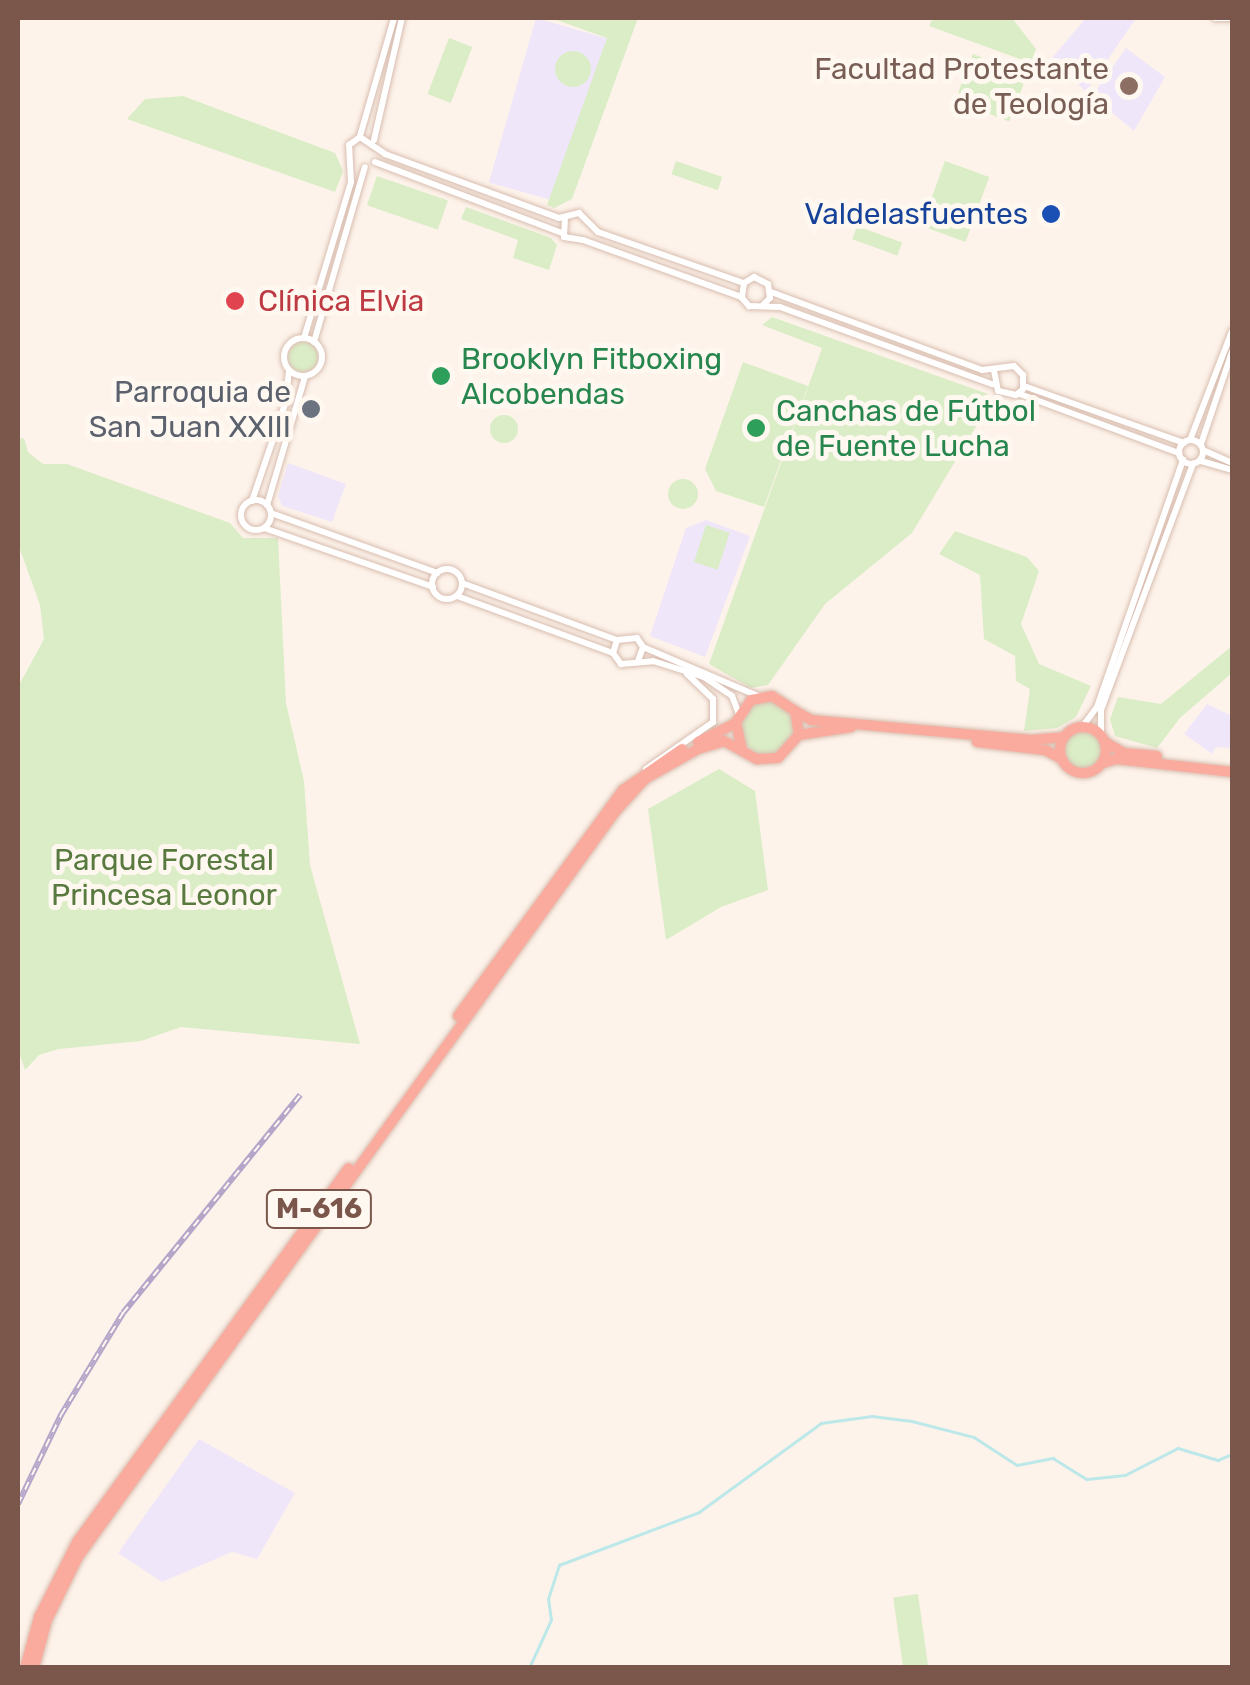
<!DOCTYPE html>
<html>
<head>
<meta charset="utf-8">
<style>
  body { margin:0 }
  #map { position:relative; width:1250px; height:1685px; overflow:hidden; background:#fdf3ea; font-family:Rubik,sans-serif }
  div>[style] { position:absolute }
  [style*='--x'] { left:calc(var(--x)*1px); top:calc(var(--y)*1px); width:calc(var(--w)*1px); rotate:calc(var(--a)*1deg) }
  .education>* { inset:0; background:#f0e6fa; transform-origin:0 0 }
  .green>* { inset:0; background:#daedc6; transform-origin:0 0 }
  .round { border-radius:50% }
  .stream>* { height:2.5px; margin:-1.25px; padding:0 1.25px; transform-origin:1.25px; border-radius:1.25px; background:#bce8e9 }
  .roads { filter:drop-shadow(0 0 2px #d9bdb0) drop-shadow(0 0 2px #d9bdb0) }
  .secondary>* { height:6px; margin:-3px; padding:0 3px; transform-origin:3px; border-radius:3px; background:#fff }
  .secondary>.ring { margin:-3px; padding:0; box-sizing:content-box; background:none; border:6px solid #fff; border-radius:50% }
  .highway>* { height:10px; margin:-5px; padding:0 5px; transform-origin:5px; border-radius:5px; background:#faab9e }
  .highway>.ring { margin:-5px; padding:0; box-sizing:content-box; background:none; border:10px solid #faab9e; border-radius:50% }
  .rail>* { height:6px; margin-top:-3px; transform-origin:0; background:repeating-linear-gradient(90deg,#fff8f1 0 8px,#b5a6c9 0 16px); box-sizing:border-box; border-block:2px solid #b5a6c9 }
  .dots>* { width:28px; height:28px; translate:-50% -50%; box-sizing:border-box; border:5px solid #fff8f1; border-radius:50% }
  span { translate:-50% -50%; white-space:nowrap; text-align:center; line-height:1.15; -webkit-text-stroke:10px #fff8f1; paint-order:stroke }
  .shield-label span { padding:2px 8px; background:#fff8f1; border:2px solid; border-radius:8px; -webkit-text-stroke-width:0 }
  .shield-label { font-size:28px; color:#7a564b; font-weight:700 }
  .education-label { font-size:30px; color:#785e54 }
  .right { translate:-100% -50%; text-align:right }
  .transit-label { font-size:30px; color:#164399 }
  .health-label { font-size:30px; color:#be3a42 }
  .left { translate:0 -50%; text-align:left }
  .leisure-label { font-size:30px; color:#27864d }
  .worship-label { font-size:30px; color:#5b616d }
  .park-label { font-size:30px; color:#587a3f }
  .frame { position:absolute; inset:0; border:20px solid #7a564b; pointer-events:none }
</style>
</head>
<body>
<div id="map">
  <div class="education">
    <i style="left:536px;top:18px;width:74px;height:171px;rotate:16deg"></i>
    <i style="clip-path:polygon(1086px 18px,1136px 18px,1086px 92px,1052px 58px)"></i>
    <i style="clip-path:polygon(1126px 48px,1165px 77px,1134px 131px,1092px 96px)"></i>
    <i style="clip-path:polygon(288px 463px,346px 484px,332px 522px,282px 506px,278px 496px)"></i>
    <i style="clip-path:polygon(706px 520px,750px 536px,705px 657px,650px 636px,686px 528px)"></i>
    <i style="clip-path:polygon(1207px 704px,1232px 716px,1232px 748px,1216px 747px,1212px 754px,1184px 734px)"></i>
    <i style="clip-path:polygon(199px 1439px,295px 1493px,257px 1559px,232px 1552px,162px 1582px,118px 1553px)"></i>
  </div>
  <div class="green">
    <i style="clip-path:polygon(551px 18px,638px 18px,572px 199px,554px 208px,547px 205px,607px 38px)"></i>
    <i style="clip-path:polygon(933px 18px,1012px 18px,1036px 49px,1031px 63px,929px 26px)"></i>
    <i style="left:449px;top:38px;width:25px;height:60px;rotate:21deg"></i>
    <i class="round" style="left:555px;top:51px;width:36px;height:36px"></i>
    <i style="left:973px;top:54px;width:58px;height:50px;rotate:21deg"></i>
    <i style="clip-path:polygon(183px 96px,335px 153px,343px 171px,335px 192px,127px 119px,145px 99px)"></i>
    <i style="left:676px;top:161px;width:49px;height:14px;rotate:19deg"></i>
    <i style="left:945px;top:161px;width:47px;height:69px;rotate:20deg"></i>
    <i style="left:377px;top:176px;width:75px;height:31px;rotate:19deg"></i>
    <i style="clip-path:polygon(466px 207px,551px 238px,557px 245px,549px 270px,513px 258px,518px 240px,461px 219px)"></i>
    <i style="left:857px;top:226px;width:48px;height:14px;rotate:20deg"></i>
    <i style="clip-path:polygon(772px 317px,988px 394px,989px 405px,912px 533px,825px 604px,768px 685px,751px 688px,709px 664px,822px 348px,762px 325px)"></i>
    <i class="round" style="left:288px;top:342px;width:30px;height:30px"></i>
    <i style="clip-path:polygon(743px 362px,808px 386px,764px 507px,716px 491px,705px 469px)"></i>
    <i class="round" style="left:490px;top:415px;width:28px;height:28px"></i>
    <i style="clip-path:polygon(24px 438px,28px 452px,43px 464px,67px 464px,230px 523px,243px 538px,278px 538px,286px 703px,304px 781px,310px 865px,360px 1044px,181px 1027px,141px 1041px,59px 1049px,39px 1055px,25px 1070px,18px 1049px,18px 687px,44px 639px,40px 605px,18px 544px,18px 439px)"></i>
    <i class="round" style="left:668px;top:479px;width:30px;height:30px"></i>
    <i style="left:706px;top:525px;width:25px;height:39px;rotate:18deg"></i>
    <i style="clip-path:polygon(955px 531px,1027px 557px,1039px 571px,1021px 624px,1039px 664px,1091px 686px,1076px 717px,1057px 728px,1024px 731px,1030px 689px,1016px 681px,1015px 656px,984px 639px,980px 575px,939px 554px)"></i>
    <i style="clip-path:polygon(1232px 646px,1232px 673px,1180px 718px,1157px 748px,1115px 736px,1110px 719px,1118px 697px,1161px 704px)"></i>
    <i class="round" style="left:740px;top:701px;width:54px;height:54px"></i>
    <i class="round" style="left:1064px;top:731px;width:38px;height:38px"></i>
    <i style="clip-path:polygon(719px 769px,755px 791px,768px 890px,721px 907px,666px 940px,648px 809px)"></i>
    <i style="left:918px;top:1594px;width:74px;height:25px;rotate:82deg"></i>
  </div>
  <div class="stream">
    <i style="--x:529;--y:1668;--w:53;--a:-65.4"></i>
    <i style="--x:551;--y:1620;--w:21;--a:-98"></i>
    <i style="--x:548;--y:1599;--w:36;--a:-72"></i>
    <i style="--x:559;--y:1565;--w:150;--a:-20.7"></i>
    <i style="--x:699;--y:1512;--w:151;--a:-36.1"></i>
    <i style="--x:821;--y:1423;--w:51;--a:-7.8"></i>
    <i style="--x:872;--y:1416;--w:40;--a:7.1"></i>
    <i style="--x:912;--y:1421;--w:64;--a:14.5"></i>
    <i style="--x:974;--y:1437;--w:51;--a:33.1"></i>
    <i style="--x:1017;--y:1465;--w:37;--a:-11"></i>
    <i style="--x:1053;--y:1458;--w:40;--a:32"></i>
    <i style="--x:1087;--y:1479;--w:38;--a:-6"></i>
    <i style="--x:1125;--y:1475;--w:59;--a:-27"></i>
    <i style="--x:1178;--y:1448;--w:42;--a:16.7"></i>
    <i style="--x:1218;--y:1460;--w:15;--a:-23"></i>
  </div>
  <div class="roads">
    <div class="secondary">
      <i style="--x:1215;--y:18;--w:17;--a:0"></i>
      <i style="--x:360;--y:136;--w:123;--a:-73.9"></i>
      <i style="--x:374;--y:140;--w:125;--a:-77.1"></i>
      <i style="--x:375;--y:162;--w:200;--a:20.8"></i>
      <i style="--x:565;--y:218;--w:19;--a:93"></i>
      <i style="--x:564;--y:237;--w:20;--a:9"></i>
      <i style="--x:583;--y:240;--w:168;--a:19.8"></i>
      <i style="--x:744;--y:283;--w:15;--a:98"></i>
      <i style="--x:742;--y:298;--w:11;--a:49"></i>
      <i style="--x:749;--y:306;--w:31;--a:2"></i>
      <i style="--x:780;--y:307;--w:226;--a:20"></i>
      <i style="--x:744;--y:283;--w:12;--a:-31"></i>
      <i style="--x:754;--y:277;--w:16;--a:27"></i>
      <i style="--x:768;--y:284;--w:14;--a:82"></i>
      <i style="--x:770;--y:298;--w:11;--a:135"></i>
      <i style="--x:771;--y:292;--w:225;--a:20.3"></i>
      <i style="--x:982;--y:370;--w:32;--a:-7"></i>
      <i style="--x:1014;--y:366;--w:13;--a:45"></i>
      <i style="--x:1023;--y:375;--w:14;--a:90"></i>
      <i style="--x:1023;--y:389;--w:9;--a:139"></i>
      <i style="--x:1016;--y:395;--w:18;--a:-167"></i>
      <i style="--x:998;--y:391;--w:21;--a:-101"></i>
      <i class="ring" style="left:284px;top:338px;width:32px;height:32px"></i>
      <i style="--x:304;--y:338;--w:163;--a:-73.2"></i>
      <i style="--x:351;--y:182;--w:37;--a:-93"></i>
      <i style="--x:349;--y:145;--w:14;--a:-36"></i>
      <i style="--x:360;--y:137;--w:30;--a:34"></i>
      <i style="--x:385;--y:154;--w:185;--a:20.2"></i>
      <i style="--x:559;--y:218;--w:21;--a:-14"></i>
      <i style="--x:579;--y:213;--w:27;--a:45"></i>
      <i style="--x:598;--y:232;--w:155;--a:19.3"></i>
      <i style="--x:314;--y:342;--w:182;--a:-73.8"></i>
      <i style="--x:1024;--y:386;--w:170;--a:19.6"></i>
      <i style="--x:1020;--y:394;--w:170;--a:20.4"></i>
      <i style="--x:1190;--y:440;--w:117;--a:-68.9"></i>
      <i class="ring" style="left:1179px;top:440px;width:18px;height:18px"></i>
      <i style="--x:1201;--y:444;--w:97;--a:-71.4"></i>
      <i style="--x:1203;--y:450;--w:32;--a:24"></i>
      <i style="--x:1201;--y:461;--w:32;--a:16"></i>
      <i class="ring" style="left:241px;top:500px;width:24px;height:24px"></i>
      <i style="--x:252;--y:501;--w:102;--a:-71.2"></i>
      <i style="--x:285;--y:404;--w:33;--a:-83"></i>
      <i style="--x:267;--y:505;--w:134;--a:-73.5"></i>
      <i style="--x:271;--y:513;--w:177;--a:19.8"></i>
      <i style="--x:264;--y:528;--w:179;--a:19.2"></i>
      <i class="ring" style="left:432px;top:569px;width:24px;height:24px"></i>
      <i style="--x:462;--y:583;--w:165;--a:20.2"></i>
      <i style="--x:457;--y:596;--w:166;--a:20.1"></i>
      <i style="--x:643;--y:647;--w:125;--a:23.1"></i>
      <i style="--x:638;--y:661;--w:15;--a:-70"></i>
      <i style="--x:643;--y:647;--w:11;--a:-124"></i>
      <i style="--x:637;--y:638;--w:20;--a:174"></i>
      <i style="--x:617;--y:640;--w:14;--a:107"></i>
      <i style="--x:613;--y:653;--w:14;--a:54"></i>
      <i style="--x:621;--y:664;--w:32;--a:-5"></i>
      <i style="--x:653;--y:661;--w:53;--a:17.4"></i>
      <i style="--x:704;--y:677;--w:34;--a:34"></i>
      <i style="--x:732;--y:696;--w:19;--a:69"></i>
      <i style="--x:1082;--y:727;--w:25;--a:-53"></i>
      <i style="--x:1097;--y:707;--w:262;--a:-70.8"></i>
      <i style="--x:1101;--y:735;--w:25;--a:-90"></i>
      <i style="--x:1101;--y:710;--w:263;--a:-69.5"></i>
      <i style="--x:646;--y:769;--w:82;--a:-35"></i>
      <i style="--x:713;--y:722;--w:23;--a:-90"></i>
      <i style="--x:713;--y:699;--w:36;--a:-136"></i>
    </div>
    <div class="highway">
      <i style="--x:795;--y:711;--w:18;--a:29"></i>
      <i style="--x:811;--y:720;--w:221;--a:5.2"></i>
      <i style="--x:1031;--y:740;--w:33;--a:-5"></i>
      <i class="ring" style="left:1060px;top:727px;width:36px;height:36px"></i>
      <i style="--x:799;--y:735;--w:53;--a:-8.7"></i>
      <i style="--x:698;--y:742;--w:42;--a:-26.6"></i>
      <i style="--x:977;--y:742;--w:68;--a:6.7"></i>
      <i style="--x:1045;--y:750;--w:19;--a:28"></i>
      <i style="--x:1105;--y:742;--w:22;--a:30"></i>
      <i style="--x:1124;--y:753;--w:33;--a:5"></i>
      <i style="--x:1103;--y:763;--w:14;--a:-17"></i>
      <i style="--x:1116;--y:759;--w:117;--a:6.4"></i>
      <i style="--x:458;--y:1016;--w:280;--a:-53.9"></i>
      <i style="--x:623;--y:790;--w:72;--a:-34.8"></i>
      <i style="--x:25;--y:1668;--w:53;--a:-74.6"></i>
      <i style="--x:39;--y:1617;--w:84;--a:-63.1"></i>
      <i style="--x:77;--y:1542;--w:462;--a:-54"></i>
      <i style="--x:34;--y:1668;--w:50;--a:-74.8"></i>
      <i style="--x:47;--y:1620;--w:70;--a:-63.8"></i>
      <i style="--x:78;--y:1557;--w:918;--a:-54.22"></i>
      <i style="--x:615;--y:812;--w:45;--a:-47.7"></i>
      <i style="--x:645;--y:779;--w:61;--a:-29.5"></i>
      <i style="--x:698;--y:749;--w:27;--a:-17"></i>
      <i style="--x:724;--y:741;--w:38;--a:29"></i>
      <i style="--x:757;--y:759;--w:21;--a:-3"></i>
      <i style="--x:778;--y:758;--w:31;--a:-48"></i>
      <i style="--x:799;--y:735;--w:24;--a:-99"></i>
      <i style="--x:795;--y:711;--w:27;--a:-147"></i>
      <i style="--x:772;--y:696;--w:21;--a:169"></i>
      <i style="--x:751;--y:700;--w:27;--a:124"></i>
      <i style="--x:736;--y:722;--w:25;--a:78"></i>
    </div>
  </div>
  <div class="rail">
    <i style="--x:18;--y:1504;--w:99;--a:-64.2"></i>
    <i style="--x:61;--y:1415;--w:119;--a:-58.7"></i>
    <i style="--x:123;--y:1313;--w:281;--a:-50.9"></i>
  </div>
  <div class="dots">
    <i style="left:1129px;top:86px;background:#8d6e63"></i>
    <i style="left:1051px;top:214px;background:#1a4fb4"></i>
    <i style="left:235px;top:301px;background:#e0444e"></i>
    <i style="left:441px;top:376px;background:#2e9e5b"></i>
    <i style="left:311px;top:409px;background:#6b7280"></i>
    <i style="left:756px;top:428px;background:#2e9e5b"></i>
  </div>
  <div class="shield-label">
    <span style="left:319px;top:1209px">M-616</span>
  </div>
  <div class="education-label">
    <span class="right" style="left:1109px;top:86px">Facultad Protestante<br>de Teología</span>
  </div>
  <div class="transit-label">
    <span class="right" style="left:1028px;top:214px">Valdelasfuentes</span>
  </div>
  <div class="health-label">
    <span class="left" style="left:258px;top:301px">Clínica Elvia</span>
  </div>
  <div class="leisure-label">
    <span class="left" style="left:461px;top:376px">Brooklyn Fitboxing<br>Alcobendas</span>
    <span class="left" style="left:776px;top:428px">Canchas de Fútbol<br>de Fuente Lucha</span>
  </div>
  <div class="worship-label">
    <span class="right" style="left:291px;top:409px">Parroquia de<br>San Juan XXIII</span>
  </div>
  <div class="park-label">
    <span style="left:164px;top:877px">Parque Forestal<br>Princesa Leonor</span>
  </div>
  <div class="frame"></div>
</div>
</body>
</html>
